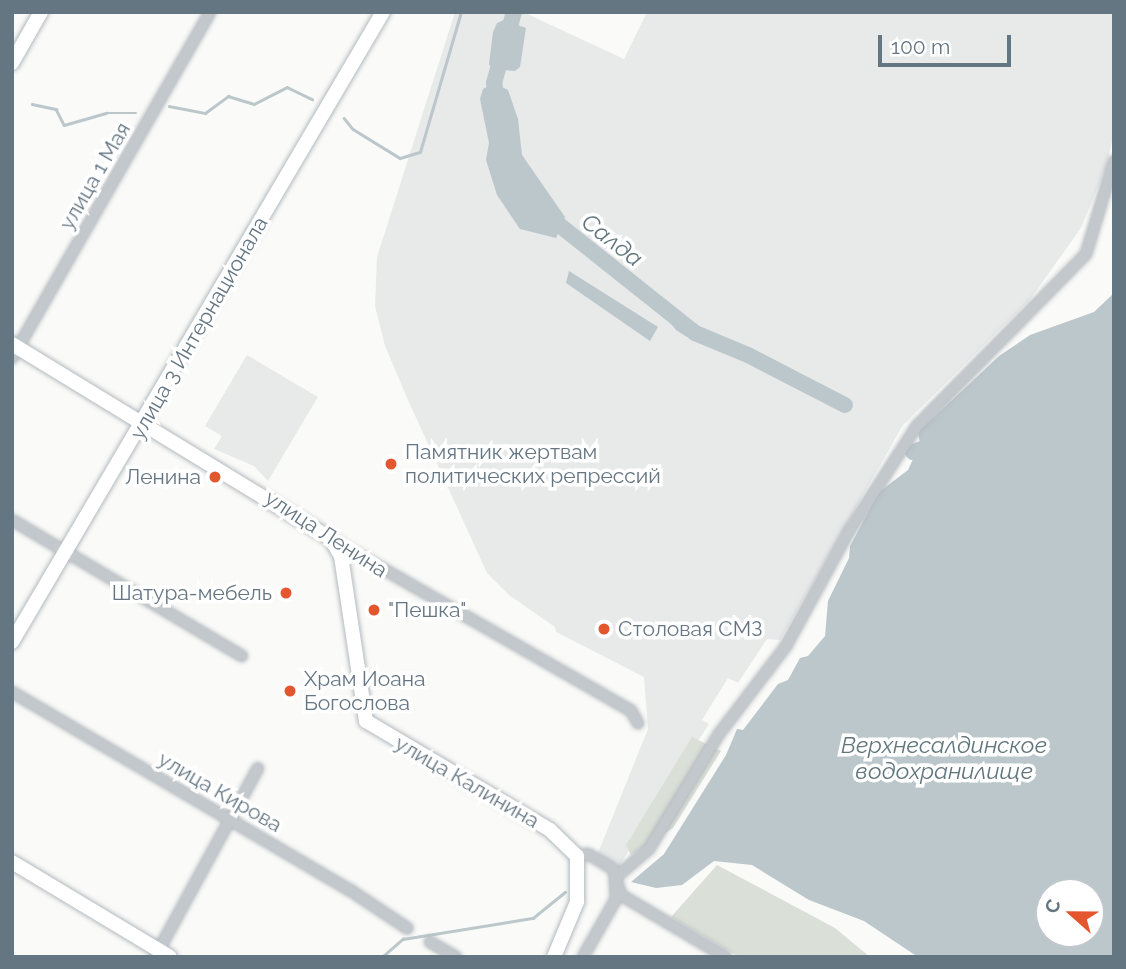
<!DOCTYPE html>
<html>
<head>
<meta charset="utf-8">
<style>
  body { margin:0 }
  #map { position:relative; width:1126px; height:969px; overflow:hidden; background:#fafaf8; font-family:Raleway,sans-serif }
  div>[style] { position:absolute }
  [style*='--x'] { left:calc(var(--x)*1px); top:calc(var(--y)*1px); width:calc(var(--w)*1px); rotate:calc(var(--a)*1deg) }
  .built>* { inset:0; background:#e8e9e9 }
  .green>* { inset:0; background:#dadfd7 }
  .water>* { inset:0; background:#bbc7cb }
  .stream>* { height:2.5px; margin:-1.25px; padding:0 1.25px; transform-origin:1.25px; border-radius:1.25px; background:#bbc7cb }
  .river>* { height:16px; margin:-8px; padding:0 8px; transform-origin:8px; border-radius:8px; background:#bbc7cb }
  .roads { filter:drop-shadow(0 0 2px #b3babf) drop-shadow(0 0 2px #b3babf) }
  .street>* { height:10px; margin:-5px; padding:0 5px; transform-origin:5px; border-radius:5px; background:#c3c8cc }
  .secondary>* { height:14px; margin:-7px; padding:0 7px; transform-origin:7px; border-radius:7px; background:#fff }
  .primary>* { height:14px; margin:-7px; padding:0 7px; transform-origin:7px; border-radius:7px; background:#fff }
  .dots>* { width:19px; height:19px; translate:-50% -50%; box-sizing:border-box; border:4px solid #fff; border-radius:50% }
  span { translate:-50% -50%; white-space:nowrap; text-align:center; line-height:1.15; -webkit-text-stroke:7px #fff; paint-order:stroke }
  .street-label { font-size:21px; color:#657683 }
  .poi-label { font-size:21px; color:#657683 }
  .left { translate:0 -50%; text-align:left }
  .right { translate:-100% -50%; text-align:right }
  .water-label { font-size:23px; color:#60757c; font-style:italic }
  .frame { position:absolute; inset:0; border:14px solid #657683; pointer-events:none }
  .north { position:absolute; left:1035px; top:878px; width:70px; height:70px; box-sizing:border-box; background:#fff; border:2px solid #c1c8cd; border-radius:50%; rotate:291deg; font-size:19px; font-weight:700; line-height:28px; text-align:center; color:#657683 }
  .north::after { content:''; display:block; margin:auto; width:24px; height:32px; background:#e4572e; clip-path:polygon(50% 0,100% 100%,50% 72%,0 100%) }
  .scale { position:absolute; left:878px; top:35px; width:133px; height:32px; box-sizing:border-box; border:4px solid #657683; border-top:0; padding-left:9px; font-size:21px; line-height:24px; white-space:nowrap; color:#657683; -webkit-text-stroke:5px #fff; paint-order:stroke }
</style>
</head>
<body>
<div id="map">
  <div class="built">
    <i style="clip-path:polygon(455px 12px,523px 12px,624px 59px,647px 12px,1114px 12px,1114px 132px,1106px 168px,1081px 228px,1029px 301px,903px 425px,780px 640px,767px 639px,738px 683px,728px 678px,702px 720px,709px 724px,619px 866px,598px 853px,648px 729px,644px 677px,556px 632px,555px 627px,509px 595px,487px 573px,408px 400px,385px 346px,375px 306px,377px 257px)"></i>
    <i style="clip-path:polygon(247px 355px,318px 397px,268px 481px,254px 466px,214px 449px,222px 436px,205px 426px)"></i>
  </div>
  <div class="green">
    <i style="clip-path:polygon(692px 737px,721px 751px,673px 828px,631px 855px,626px 845px)"></i>
    <i style="clip-path:polygon(717px 865px,835px 928px,870px 957px,739px 957px,671px 917px)"></i>
  </div>
  <div class="water">
    <i style="clip-path:polygon(504px 20px,526px 28px,520px 67px,515px 71px,492px 69px,489px 64px,493px 32px,497px 23px)"></i>
    <i style="clip-path:polygon(494px 83px,508px 90px,518px 119px,522px 155px,565px 217px,556px 238px,520px 229px,497px 195px,486px 160px,489px 143px,480px 99px,483px 89px)"></i>
    <i style="clip-path:polygon(569px 271px,658px 327px,650px 341px,566px 283px)"></i>
    <i style="clip-path:polygon(evenodd,1114px 293px,1114px 957px,918px 957px,864px 921px,809px 900px,752px 865px,714px 861px,682px 885px,656px 888px,631px 882px,664px 854px,726px 755px,737px 729px,743px 730px,778px 684px,788px 680px,800px 658px,808px 656px,825px 636px,828px 601px,849px 558px,850px 546px,879px 492px,908px 470px,920px 444px,918px 432px,999px 356px,1030px 335px,1094px 312px,1114px 293px,1049px 892px,1091px 892px,1091px 934px,1049px 934px,1049px 892px)"></i>
    <i style="clip-path:polygon(653px 301px,692px 325px,695px 333px,687px 337px,676px 330px)"></i>
  </div>
  <div class="stream">
    <i style="--x:32;--y:104;--w:25;--a:12"></i>
    <i style="--x:56;--y:109;--w:18;--a:63"></i>
    <i style="--x:64;--y:125;--w:44;--a:-15.9"></i>
    <i style="--x:106;--y:113;--w:30;--a:0"></i>
    <i style="--x:169;--y:106;--w:37;--a:11"></i>
    <i style="--x:205;--y:113;--w:29;--a:-36"></i>
    <i style="--x:228;--y:96;--w:27;--a:17"></i>
    <i style="--x:254;--y:104;--w:37;--a:-27"></i>
    <i style="--x:287;--y:87;--w:28;--a:26"></i>
    <i style="--x:344;--y:118;--w:14;--a:51"></i>
    <i style="--x:353;--y:129;--w:55;--a:31.7"></i>
    <i style="--x:400;--y:158;--w:21;--a:-17"></i>
    <i style="--x:420;--y:152;--w:146;--a:-73.7"></i>
    <i style="--x:382;--y:957;--w:28;--a:-41"></i>
    <i style="--x:403;--y:939;--w:132;--a:-9.2"></i>
    <i style="--x:533;--y:918;--w:41;--a:-39.1"></i>
  </div>
  <div class="river">
    <i style="--x:497;--y:101;--w:18;--a:-99"></i>
    <i style="--x:494;--y:83;--w:74;--a:-74.3"></i>
    <i style="--x:548;--y:216;--w:188;--a:38.5"></i>
    <i style="--x:695;--y:333;--w:57;--a:22.5"></i>
    <i style="--x:748;--y:355;--w:109;--a:27.3"></i>
    <i style="--x:913;--y:452;--w:24;--a:-19"></i>
  </div>
  <div class="roads">
    <div class="street">
      <i style="--x:12;--y:358;--w:399;--a:-60.2"></i>
      <i style="--x:12;--y:520;--w:267;--a:30.6"></i>
      <i style="--x:331;--y:539;--w:346;--a:29.8"></i>
      <i style="--x:631;--y:711;--w:14;--a:60"></i>
      <i style="--x:12;--y:692;--w:392;--a:30.4"></i>
      <i style="--x:350;--y:890;--w:69;--a:33.7"></i>
      <i style="--x:577;--y:856;--w:11;--a:-10"></i>
      <i style="--x:588;--y:854;--w:20;--a:30"></i>
      <i style="--x:605;--y:864;--w:9;--a:32"></i>
      <i style="--x:613;--y:869;--w:27;--a:73"></i>
      <i style="--x:621;--y:895;--w:122;--a:30.6"></i>
      <i style="--x:430;--y:942;--w:30;--a:30"></i>
      <i style="--x:155;--y:957;--w:215;--a:-61.4"></i>
      <i style="--x:583;--y:957;--w:67;--a:-60.4"></i>
      <i style="--x:616;--y:899;--w:21;--a:-93"></i>
      <i style="--x:615;--y:878;--w:45;--a:-40.5"></i>
      <i style="--x:649;--y:849;--w:135;--a:-58.7"></i>
      <i style="--x:719;--y:734;--w:111;--a:-52.7"></i>
      <i style="--x:786;--y:646;--w:131;--a:-61.3"></i>
      <i style="--x:849;--y:531;--w:125;--a:-57.1"></i>
      <i style="--x:917;--y:426;--w:241;--a:-45.5"></i>
      <i style="--x:1086;--y:254;--w:97;--a:-73.2"></i>
    </div>
    <div class="secondary">
      <i style="--x:12;--y:63;--w:59;--a:-60.4"></i>
      <i style="--x:12;--y:642;--w:731;--a:-59.51"></i>
      <i style="--x:12;--y:862;--w:184;--a:31"></i>
    </div>
    <div class="primary">
      <i style="--x:12;--y:344;--w:374;--a:31.4"></i>
      <i style="--x:331;--y:539;--w:20;--a:60"></i>
      <i style="--x:341;--y:556;--w:167;--a:81.4"></i>
      <i style="--x:366;--y:721;--w:214;--a:30.6"></i>
      <i style="--x:550;--y:830;--w:37;--a:44"></i>
      <i style="--x:577;--y:856;--w:46;--a:90"></i>
      <i style="--x:577;--y:902;--w:60;--a:112.7"></i>
    </div>
  </div>
  <div class="dots">
    <i style="left:391px;top:464px;background:#e4572e"></i>
    <i style="left:215px;top:477px;background:#e4572e"></i>
    <i style="left:286px;top:593px;background:#e4572e"></i>
    <i style="left:374px;top:610px;background:#e4572e"></i>
    <i style="left:604px;top:629px;background:#e4572e"></i>
    <i style="left:290px;top:691px;background:#e4572e"></i>
  </div>
  <div class="street-label">
    <span style="left:95px;top:176px;rotate:-60deg">улица 1 Мая</span>
    <span style="left:199px;top:328px;rotate:-60deg">улица 3 Интернационала</span>
    <span style="left:326px;top:534px;rotate:33deg">улица Ленина</span>
    <span style="left:467px;top:782px;rotate:30deg">улица Калинина</span>
    <span style="left:220px;top:792px;rotate:30deg">улица Кирова</span>
  </div>
  <div class="poi-label">
    <span class="left" style="left:405px;top:464px">Памятник жертвам<br>политических репрессий</span>
    <span class="right" style="left:201px;top:477px">Ленина</span>
    <span class="right" style="left:272px;top:593px">Шатура-мебель</span>
    <span class="left" style="left:388px;top:610px">"Пешка"</span>
    <span class="left" style="left:618px;top:629px">Столовая СМЗ</span>
    <span class="left" style="left:304px;top:691px">Храм Иоана<br>Богослова</span>
  </div>
  <div class="water-label">
    <span style="left:612px;top:240px;rotate:38deg">Салда</span>
    <span style="left:944px;top:758px">Верхнесалдинское<br>водохранилище</span>
  </div>
  <div class="frame"></div>
  <div class="north">С</div>
  <div class="scale">100 m</div>
</div>
</body>
</html>
